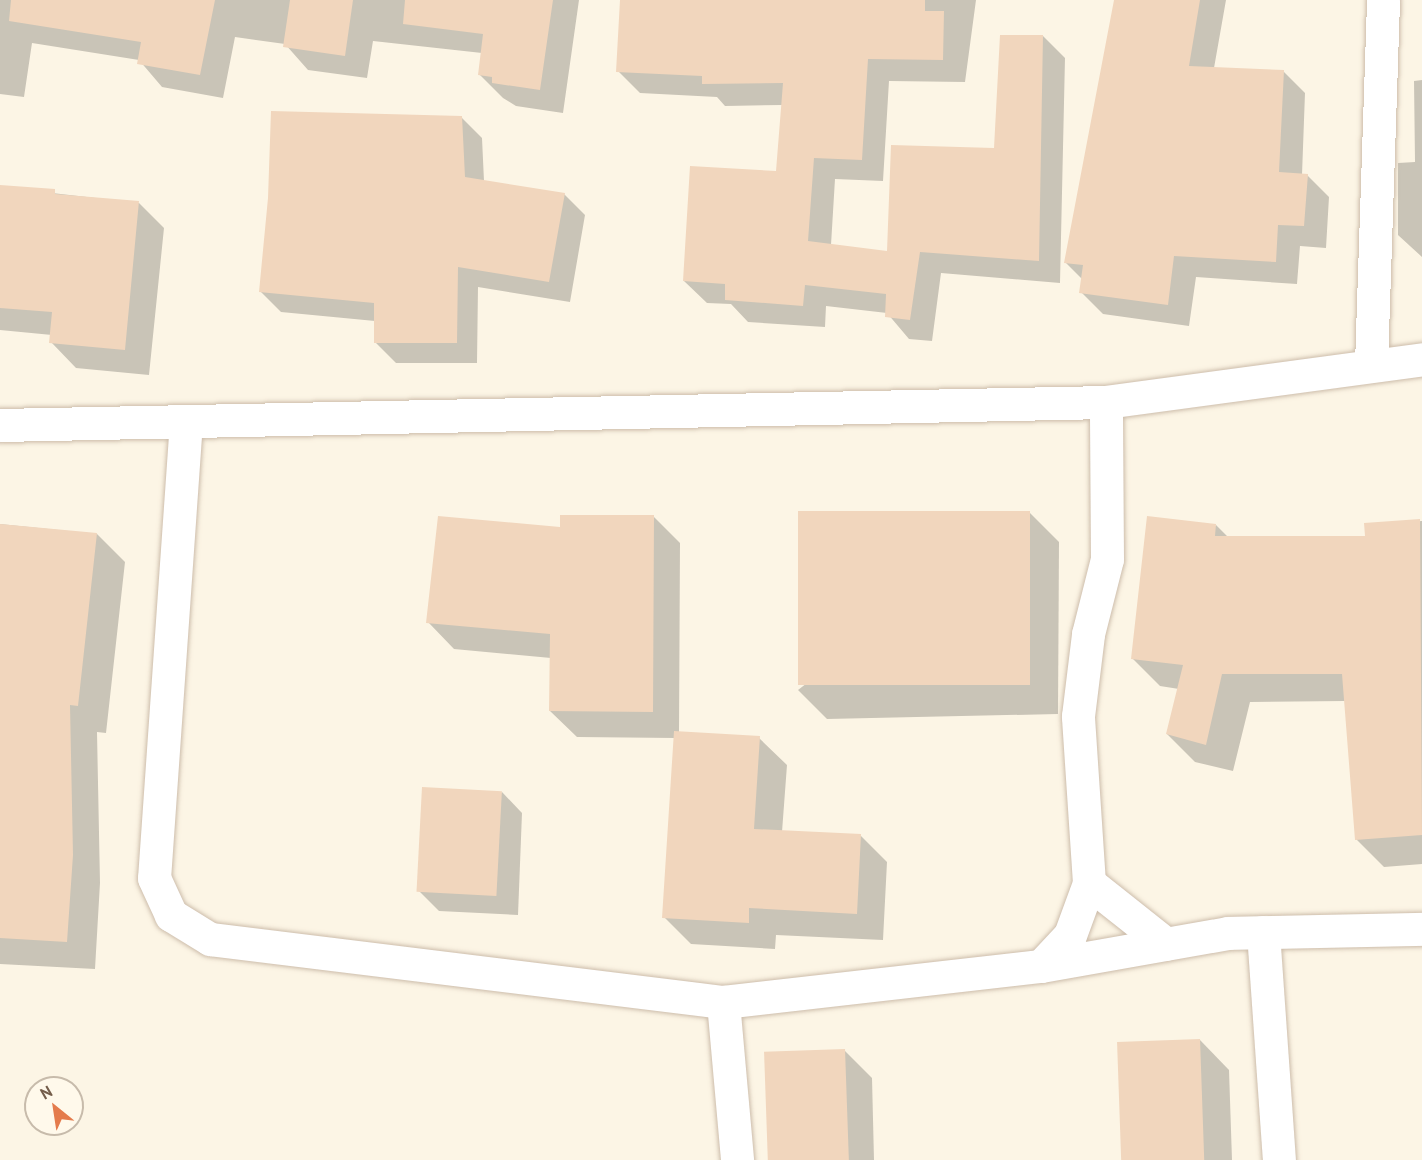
<!DOCTYPE html>
<html>
<head>
<meta charset="utf-8">
<style>
  body { margin:0 }
  #map { position:relative; width:1422px; height:1160px; overflow:hidden; background:#fcf5e5; font-family:"PT Sans",sans-serif }
  div>[style] { position:absolute }
  [style*='--x'] { left:calc(var(--x)*1px); top:calc(var(--y)*1px); width:calc(var(--w)*1px); rotate:calc(var(--a)*1deg) }
  .shadow>* { inset:0; background:#0003 }
  .building>* { inset:0; background:#f1d6bd; transform-origin:0 0 }
  .roads { filter:drop-shadow(0 0 2px #cdbdab) drop-shadow(0 0 2px #cdbdab) }
  .street>* { height:33px; margin:-16.5px; padding:0 16.5px; transform-origin:16.5px; border-radius:16.5px; background:#fff }
  .secondary>* { height:33px; margin:-16.5px; padding:0 16.5px; transform-origin:16.5px; border-radius:16.5px; background:#fff }
  span { translate:-50% -50%; white-space:nowrap; text-align:center; line-height:1.15; -webkit-text-stroke:6px #fff9eb; paint-order:stroke }
  .north { position:absolute; left:24px; top:1076px; width:60px; height:60px; box-sizing:border-box; background:#fff9eb; border:2px solid #c7bbab; border-radius:50%; rotate:330deg; font-size:16px; font-weight:700; line-height:24px; text-align:center; color:#745d4a }
  .north::after { content:''; display:block; margin:auto; width:21px; height:27px; background:#e47b4c; clip-path:polygon(50% 0,100% 100%,50% 72%,0 100%) }
</style>
</head>
<body>
<div id="map">
  <div class="shadow">
    <i style="clip-path:polygon(0 0,579px 0,563px 113px,516px 106px,503px 98px,479px 74px,482px 53px,373px 41px,367px 78px,308px 70px,285px 44px,235px 37px,223px 98px,162px 87px,139px 60px,32px 43px,24px 97px,0 94px)"></i>
    <i style="clip-path:polygon(622px 0,976px 0,965px 82px,889px 81px,883px 181px,835px 179px,831px 245px,889px 252px,995px 150px,1043px 36px,1065px 58px,1060px 283px,941px 273px,932px 341px,909px 339px,887px 313px,826px 306px,825px 327px,748px 322px,731px 304px,707px 303px,684px 281px,778px 172px,783px 105px,725px 106px,717px 97px,640px 93px,618px 71px)"></i>
    <i style="clip-path:polygon(1116px 0,1226px 0,1214px 68px,1283px 71px,1305px 93px,1302px 175px,1307px 175px,1329px 197px,1326px 248px,1300px 246px,1297px 284px,1196px 277px,1189px 326px,1103px 314px,1081px 292px,1082px 279px,1066px 263px)"></i>
    <i style="clip-path:polygon(1422px 80px,1422px 273px,1422px 257px,1398px 235px,1398px 163px,1415px 162px,1414px 81px)"></i>
    <i style="clip-path:polygon(461px 117px,482px 138px,484px 181px,564px 194px,585px 215px,570px 302px,478px 287px,477px 363px,396px 363px,375px 342px,375px 321px,281px 312px,260px 291px)"></i>
    <i style="clip-path:polygon(0 187px,139px 203px,164px 228px,149px 375px,76px 368px,51px 342px,52px 335px,0 330px)"></i>
    <i style="clip-path:polygon(1029px 512px,1059px 542px,1058px 714px,827px 719px,798px 690px)"></i>
    <i style="clip-path:polygon(654px 517px,680px 543px,679px 733px,759px 738px,787px 765px,782px 832px,860px 835px,887px 862px,883px 940px,776px 935px,775px 949px,691px 944px,664px 917px,675px 738px,577px 737px,550px 711px,551px 658px,454px 649px,428px 622px,562px 529px)"></i>
    <i style="clip-path:polygon(1422px 521px,1422px 864px,1384px 867px,1356px 839px,1345px 701px,1250px 702px,1233px 771px,1195px 762px,1167px 734px,1179px 689px,1160px 686px,1133px 659px,1216px 525px,1228px 537px,1367px 537px,1366px 524px)"></i>
    <i style="clip-path:polygon(0 524px,97px 534px,125px 562px,106px 733px,97px 732px,100px 883px,95px 969px,0 964px)"></i>
    <i style="clip-path:polygon(502px 792px,522px 813px,518px 915px,439px 911px,419px 891px)"></i>
    <i style="clip-path:polygon(1200px 1040px,1229px 1070px,1232px 1160px,1122px 1160px)"></i>
    <i style="clip-path:polygon(844px 1050px,872px 1078px,874px 1160px,768px 1160px)"></i>
  </div>
  <div class="building">
    <i style="clip-path:polygon(11px 0,215px 0,200px 75px,137px 64px,141px 42px,9px 21px)"></i>
    <i style="clip-path:polygon(290px 0,353px 0,345px 56px,283px 47px)"></i>
    <i style="clip-path:polygon(405px 0,553px 0,540px 90px,492px 83px,492px 77px,478px 75px,483px 34px,403px 24px)"></i>
    <i style="clip-path:polygon(620px 0,925px 0,925px 11px,944px 11px,943px 60px,868px 59px,862px 160px,814px 158px,808px 241px,887px 251px,891px 145px,994px 148px,1000px 35px,1043px 35px,1039px 261px,920px 252px,910px 320px,885px 317px,886px 294px,805px 285px,803px 306px,725px 300px,725px 284px,683px 281px,690px 166px,776px 171px,783px 83px,702px 84px,702px 76px,616px 72px)"></i>
    <i style="clip-path:polygon(1114px 0,1200px 0,1189px 66px,1284px 70px,1279px 172px,1308px 174px,1304px 226px,1278px 225px,1276px 262px,1174px 256px,1168px 305px,1079px 293px,1083px 265px,1064px 263px)"></i>
    <i style="clip-path:polygon(271px 111px,462px 116px,465px 177px,565px 193px,549px 282px,458px 267px,457px 343px,374px 343px,374px 303px,259px 292px,268px 198px)"></i>
    <i style="clip-path:polygon(0 185px,55px 189px,55px 194px,139px 201px,125px 350px,49px 343px,52px 312px,0 308px)"></i>
    <i style="left:1030px;top:511px;width:174px;height:232px;rotate:90deg"></i>
    <i style="clip-path:polygon(560px 515px,654px 515px,653px 712px,549px 711px,550px 634px,426px 623px,438px 516px,560px 527px)"></i>
    <i style="clip-path:polygon(1147px 516px,1216px 524px,1215px 536px,1365px 536px,1364px 523px,1420px 519px,1422px 835px,1355px 840px,1342px 674px,1222px 674px,1206px 745px,1166px 734px,1183px 665px,1131px 659px)"></i>
    <i style="clip-path:polygon(0 524px,97px 533px,78px 706px,70px 705px,73px 855px,67px 942px,0 938px)"></i>
    <i style="clip-path:polygon(674px 731px,760px 736px,754px 829px,861px 834px,857px 914px,749px 908px,749px 923px,662px 918px)"></i>
    <i style="left:422px;top:787px;width:80px;height:105px;rotate:3deg"></i>
    <i style="left:1200px;top:1039px;width:121px;height:83px;rotate:88deg"></i>
    <i style="left:845px;top:1049px;width:111px;height:81px;rotate:88deg"></i>
  </div>
  <div class="roads">
    <div class="street">
      <i style="--x:1371;--y:364;--w:364;--a:-88.1"></i>
      <i style="--x:186;--y:421;--w:458;--a:94"></i>
      <i style="--x:154;--y:878;--w:41;--a:65.3"></i>
      <i style="--x:171;--y:915;--w:46;--a:31.6"></i>
      <i style="--x:210;--y:939;--w:517;--a:7"></i>
      <i style="--x:723;--y:1002;--w:320;--a:-6.5"></i>
      <i style="--x:1041;--y:966;--w:190;--a:-10"></i>
      <i style="--x:1228;--y:933;--w:194;--a:-1.2"></i>
      <i style="--x:1089;--y:883;--w:98;--a:38.4"></i>
      <i style="--x:1263;--y:932;--w:229;--a:86"></i>
      <i style="--x:1041;--y:966;--w:42;--a:-46.9"></i>
      <i style="--x:1070;--y:935;--w:55;--a:-69.9"></i>
      <i style="--x:1089;--y:883;--w:167;--a:-93.8"></i>
      <i style="--x:1078;--y:716;--w:83;--a:-83"></i>
      <i style="--x:1088;--y:634;--w:77;--a:-75.8"></i>
      <i style="--x:1107;--y:559;--w:157;--a:-90.4"></i>
      <i style="--x:723;--y:1002;--w:159;--a:84.9"></i>
    </div>
    <div class="secondary">
      <i style="--x:0;--y:425;--w:1106;--a:-1.19"></i>
      <i style="--x:1106;--y:402;--w:319;--a:-7.7"></i>
    </div>
  </div>
  <div class="north">N</div>
</div>
</body>
</html>
